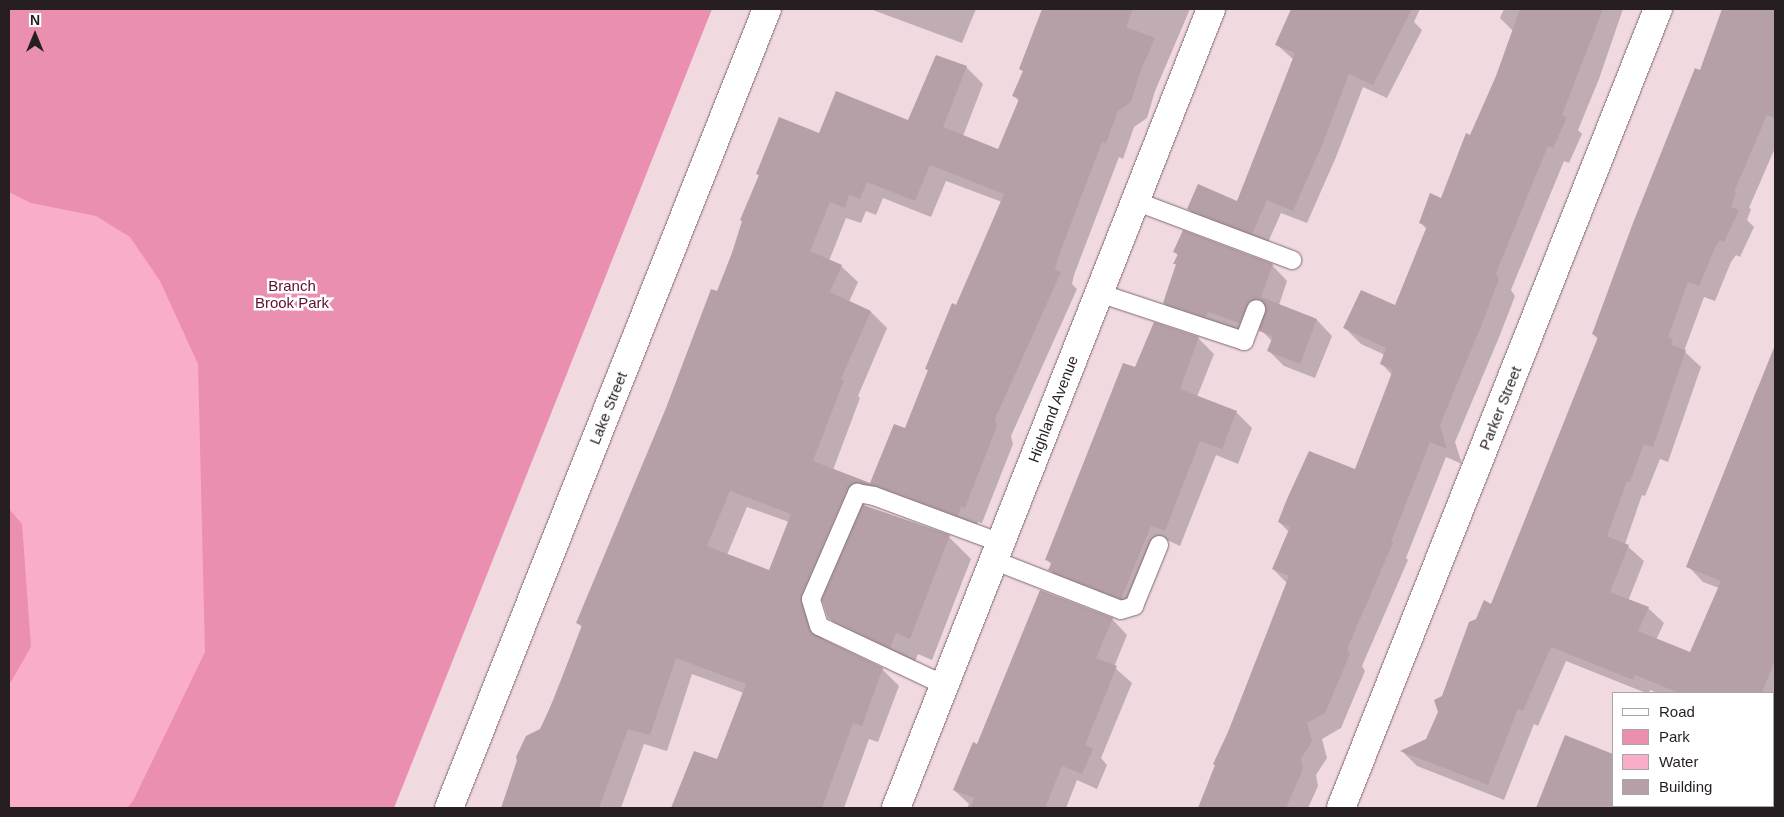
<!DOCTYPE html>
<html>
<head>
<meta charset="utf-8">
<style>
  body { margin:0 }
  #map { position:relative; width:1784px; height:817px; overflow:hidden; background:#f1d9e0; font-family:Helvetica,sans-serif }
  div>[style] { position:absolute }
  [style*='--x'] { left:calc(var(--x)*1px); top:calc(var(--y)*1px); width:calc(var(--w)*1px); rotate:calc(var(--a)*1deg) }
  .green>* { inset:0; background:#eb8fb1 }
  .water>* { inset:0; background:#faadc8 }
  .shadow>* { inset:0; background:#0003 }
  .building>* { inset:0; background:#b6a0a7 }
  .roads { filter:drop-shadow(0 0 1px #7f6a71) drop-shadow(0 0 1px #7f6a71) }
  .service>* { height:18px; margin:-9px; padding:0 9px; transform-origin:9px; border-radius:9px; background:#fff }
  .minor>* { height:28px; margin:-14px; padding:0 14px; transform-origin:14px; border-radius:14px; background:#fff }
  .tertiary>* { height:28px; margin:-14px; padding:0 14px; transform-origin:14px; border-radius:14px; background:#fff }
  span { translate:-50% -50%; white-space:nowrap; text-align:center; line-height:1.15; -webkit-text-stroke:5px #fff; paint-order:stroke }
  .park-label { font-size:15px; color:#5f0c36 }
  .street-label { font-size:15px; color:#261e20 }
  .frame { position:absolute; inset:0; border:10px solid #261e20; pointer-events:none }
  .legend { position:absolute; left:1612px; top:692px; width:162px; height:115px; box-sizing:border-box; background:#fff; border:1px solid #a8a5a6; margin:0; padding:6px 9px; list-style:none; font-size:15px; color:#261e20 }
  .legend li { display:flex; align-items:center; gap:10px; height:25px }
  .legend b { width:25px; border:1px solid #a8a5a6 }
  .north { position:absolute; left:10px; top:10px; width:50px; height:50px; -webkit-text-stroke:4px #fff; paint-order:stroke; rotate:0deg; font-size:14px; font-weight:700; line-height:20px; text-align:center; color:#261e20 }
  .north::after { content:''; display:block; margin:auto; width:18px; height:22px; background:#261e20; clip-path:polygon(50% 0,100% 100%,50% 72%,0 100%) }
</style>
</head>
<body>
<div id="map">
  <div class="green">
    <i style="clip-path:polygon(9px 9px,712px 9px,394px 808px,9px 808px)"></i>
  </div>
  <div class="water">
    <i style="clip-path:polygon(9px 192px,31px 203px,96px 216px,130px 237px,160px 281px,198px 364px,205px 652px,133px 801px,127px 808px,9px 808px,9px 685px,31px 647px,22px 524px,9px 509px)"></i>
  </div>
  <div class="shadow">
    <i style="clip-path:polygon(870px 9px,976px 9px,962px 43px)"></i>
    <i style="clip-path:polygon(evenodd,1043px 9px,1190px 9px,1155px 91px,1147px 118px,1134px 127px,1123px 159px,1119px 157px,1074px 275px,1072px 284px,1077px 289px,1011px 436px,1013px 444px,982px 523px,978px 522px,974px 531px,871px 499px,863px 506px,949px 537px,971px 559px,932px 660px,918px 654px,912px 669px,851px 640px,829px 618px,823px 598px,817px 612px,817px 619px,824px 641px,882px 669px,899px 686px,878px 742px,869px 739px,844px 808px,674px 808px,717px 761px,744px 693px,692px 674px,667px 751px,644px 744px,621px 808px,502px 808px,518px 757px,541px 730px,582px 627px,577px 623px,718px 292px,760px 176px,757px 174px,819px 135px,909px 122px,966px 67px,983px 84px,963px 136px,998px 151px,1019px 101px,1014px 96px,1024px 72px,1020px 69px,1043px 9px,946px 181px,1002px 202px,957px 306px,926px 369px,929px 371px,906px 429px,870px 485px,833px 470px,860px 398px,858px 396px,887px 328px,871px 312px,849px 302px,858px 282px,841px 266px,829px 261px,846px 218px,861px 223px,866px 211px,876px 215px,883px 198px,931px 217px,946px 181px,1043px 9px,747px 507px,789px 522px,770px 571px,727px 555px,747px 507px)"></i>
    <i style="clip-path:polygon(1294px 9px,1420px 9px,1414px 22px,1422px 30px,1387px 98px,1363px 87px,1336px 157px,1307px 223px,1281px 213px,1266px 247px,1202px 222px,1188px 209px,1237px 203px,1294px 60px,1276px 44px)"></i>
    <i style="clip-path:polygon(1504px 9px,1623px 9px,1599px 79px,1578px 130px,1582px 134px,1569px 163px,1564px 161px,1511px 290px,1515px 296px,1500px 335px,1455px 442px,1462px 464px,1446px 457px,1406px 558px,1408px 560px,1362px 666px,1365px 671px,1341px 728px,1322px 739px,1327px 758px,1316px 775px,1318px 786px,1308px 808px,1199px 808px,1287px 583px,1273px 569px,1289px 532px,1279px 522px,1355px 471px,1392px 375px,1382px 364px,1385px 355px,1361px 344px,1345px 328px,1396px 306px,1427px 230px,1420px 222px,1441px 199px,1497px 77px,1513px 31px,1500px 18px)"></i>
    <i style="clip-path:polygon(1725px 9px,1775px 9px,1775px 148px,1749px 208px,1751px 209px,1747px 220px,1754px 227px,1740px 257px,1736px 255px,1731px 262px,1715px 301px,1704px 297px,1684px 351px,1701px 367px,1668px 462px,1660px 459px,1645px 496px,1642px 495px,1625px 544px,1644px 561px,1628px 601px,1648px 608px,1664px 623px,1656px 640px,1691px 653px,1719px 588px,1703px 582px,1688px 566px,1757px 389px,1762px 391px,1775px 358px,1775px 731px,1773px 738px,1773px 693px,1658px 693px,1650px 690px,1649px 693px,1646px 693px,1566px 661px,1538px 726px,1534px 724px,1504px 800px,1417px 766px,1402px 751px,1427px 740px,1439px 712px,1443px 697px,1477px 620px,1492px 605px,1599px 340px,1593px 334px)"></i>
    <i style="clip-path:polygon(1175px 252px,1272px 265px,1287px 281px,1279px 305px,1317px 320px,1332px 336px,1315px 378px,1284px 366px,1268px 350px,1272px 341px,1259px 328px,1255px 338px,1224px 326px,1179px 318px,1164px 303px,1177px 266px,1175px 263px,1178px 256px)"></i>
    <i style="clip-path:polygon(1198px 338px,1214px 354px,1197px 397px,1236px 412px,1252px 428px,1238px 464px,1216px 455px,1180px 546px,1167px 540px,1136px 613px,1065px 585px,1050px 570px,1052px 565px,1046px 559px,1136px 368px)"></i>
    <i style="clip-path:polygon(1112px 619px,1127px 635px,1114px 667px,1132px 683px,1101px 758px,1107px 765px,1097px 789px,1077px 780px,1066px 808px,967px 808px,969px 804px,954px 790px,978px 745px)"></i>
    <i style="clip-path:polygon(1565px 736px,1613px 806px,1760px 806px,1759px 808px,1537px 808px)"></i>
    <i style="clip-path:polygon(1773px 748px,1775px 751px,1773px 761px)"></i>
  </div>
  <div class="building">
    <i style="clip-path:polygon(evenodd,1042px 9px,1133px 9px,1126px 27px,1155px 38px,1139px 75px,1131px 102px,1118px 111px,1106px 143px,1102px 142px,1058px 258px,1055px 269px,1061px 272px,995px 419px,997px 426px,965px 508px,961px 506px,958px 516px,878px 486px,854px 483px,847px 489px,801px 595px,801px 602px,811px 633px,883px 668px,862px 726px,853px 723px,822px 808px,671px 808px,694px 751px,717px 759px,746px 684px,676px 658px,650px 735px,628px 729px,599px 808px,501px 808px,517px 761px,516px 757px,526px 736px,540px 729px,554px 699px,582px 625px,576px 623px,666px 408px,711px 289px,717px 291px,732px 253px,742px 221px,740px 220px,759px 175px,756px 174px,779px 117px,819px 133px,836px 91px,908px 120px,936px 55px,967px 66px,943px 127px,998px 149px,1019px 99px,1012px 96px,1023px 71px,1019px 69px,1042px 9px,930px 165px,1004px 194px,956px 305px,952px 303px,925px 369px,928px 370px,905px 428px,894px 424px,870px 483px,813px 461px,844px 380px,841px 379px,871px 311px,830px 292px,842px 265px,810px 251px,830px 202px,845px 208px,849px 195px,860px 199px,867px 182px,915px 201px,930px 165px,1042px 9px,730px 491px,791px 514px,769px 570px,707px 546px,730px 491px)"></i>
    <i style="clip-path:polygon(1291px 9px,1412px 9px,1373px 85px,1349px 74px,1323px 143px,1293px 211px,1267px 200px,1252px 234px,1187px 209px,1198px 184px,1237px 201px,1295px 53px,1275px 45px)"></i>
    <i style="clip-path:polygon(1520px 9px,1603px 9px,1562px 115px,1567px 117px,1553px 148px,1548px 146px,1496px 273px,1499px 279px,1484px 319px,1440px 425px,1447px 449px,1430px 442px,1391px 542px,1393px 543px,1347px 649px,1350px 654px,1325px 713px,1307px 723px,1312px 741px,1301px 759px,1303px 769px,1286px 808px,1198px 808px,1215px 765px,1213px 764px,1228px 732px,1289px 576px,1272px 569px,1290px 527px,1278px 522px,1287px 499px,1309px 451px,1355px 469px,1393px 370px,1380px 364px,1386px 348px,1343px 328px,1361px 290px,1395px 305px,1427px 226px,1419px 223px,1430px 193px,1441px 198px,1466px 133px,1470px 135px,1496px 76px)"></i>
    <i style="clip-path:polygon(1722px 9px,1775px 9px,1775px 118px,1767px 115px,1734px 192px,1736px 193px,1731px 207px,1739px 210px,1724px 242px,1720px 240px,1716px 246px,1699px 286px,1688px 282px,1668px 337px,1673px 339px,1671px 345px,1686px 350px,1653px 447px,1644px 444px,1630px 482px,1627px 481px,1607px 536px,1629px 545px,1610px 592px,1649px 607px,1638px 631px,1690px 652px,1721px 581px,1686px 567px,1775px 345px,1775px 660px,1762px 693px,1679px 693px,1635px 675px,1633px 680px,1551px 647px,1523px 711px,1518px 709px,1488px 785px,1400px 751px,1426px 739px,1438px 712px,1434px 700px,1442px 696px,1469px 622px,1476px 619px,1484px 600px,1491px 604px,1598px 337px,1592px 334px,1633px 223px,1695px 68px,1700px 70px)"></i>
    <i style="clip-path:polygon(1183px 230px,1273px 264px,1261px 297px,1317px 319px,1300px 364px,1267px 351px,1273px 336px,1259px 331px,1266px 308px,1260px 299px,1249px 301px,1239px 323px,1208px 312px,1206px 317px,1163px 303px,1176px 264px,1173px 264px,1178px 254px,1173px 252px)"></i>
    <i style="clip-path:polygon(1154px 322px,1199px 337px,1180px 389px,1237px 411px,1222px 449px,1200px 441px,1165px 531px,1151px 526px,1121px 599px,1048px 570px,1052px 562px,1045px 560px,1123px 363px,1135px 367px)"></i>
    <i style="clip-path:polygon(863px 505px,950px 535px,910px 639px,896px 633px,890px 648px,828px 618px,822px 600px)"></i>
    <i style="clip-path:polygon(1040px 590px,1113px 618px,1096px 658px,1117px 666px,1085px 745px,1093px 749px,1082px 774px,1062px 766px,1045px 808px,970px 808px,974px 798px,953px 790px,973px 742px,977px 744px)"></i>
    <i style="clip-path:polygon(1565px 735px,1613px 754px,1613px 808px,1536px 808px)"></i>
  </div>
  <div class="roads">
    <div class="service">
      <i style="--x:1135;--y:201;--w:168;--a:20.6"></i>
      <i style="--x:1099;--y:293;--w:153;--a:18.3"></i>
      <i style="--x:1244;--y:341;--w:34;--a:-69"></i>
      <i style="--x:993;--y:560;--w:137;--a:21.3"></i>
      <i style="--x:1121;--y:610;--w:14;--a:-17"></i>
      <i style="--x:1134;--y:606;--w:66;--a:-67.7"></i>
      <i style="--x:944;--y:685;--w:138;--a:-154.7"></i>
      <i style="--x:819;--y:626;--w:28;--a:-107"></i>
      <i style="--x:811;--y:599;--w:116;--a:-66.5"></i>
      <i style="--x:857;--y:493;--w:17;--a:10"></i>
      <i style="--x:874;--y:496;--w:135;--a:20.3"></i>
    </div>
    <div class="minor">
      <i style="--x:896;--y:808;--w:859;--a:-68.48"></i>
      <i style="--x:1341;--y:808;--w:860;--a:-68.36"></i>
    </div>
    <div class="tertiary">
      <i style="--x:449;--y:808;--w:860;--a:-68.3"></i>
    </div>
  </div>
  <div class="park-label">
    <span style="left:292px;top:294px">Branch<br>Brook Park</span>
  </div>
  <div class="street-label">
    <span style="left:608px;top:408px;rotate:-68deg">Lake Street</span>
    <span style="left:1500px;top:408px;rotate:-68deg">Parker Street</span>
    <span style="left:1053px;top:409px;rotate:-69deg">Highland Avenue</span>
  </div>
  <div class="frame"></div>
  <ul class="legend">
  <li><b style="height:6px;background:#fff"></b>Road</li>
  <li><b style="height:14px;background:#eb8fb1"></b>Park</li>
  <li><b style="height:14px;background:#faadc8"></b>Water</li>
  <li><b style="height:14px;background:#b6a0a7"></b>Building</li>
  </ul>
  <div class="north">N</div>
</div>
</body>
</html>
